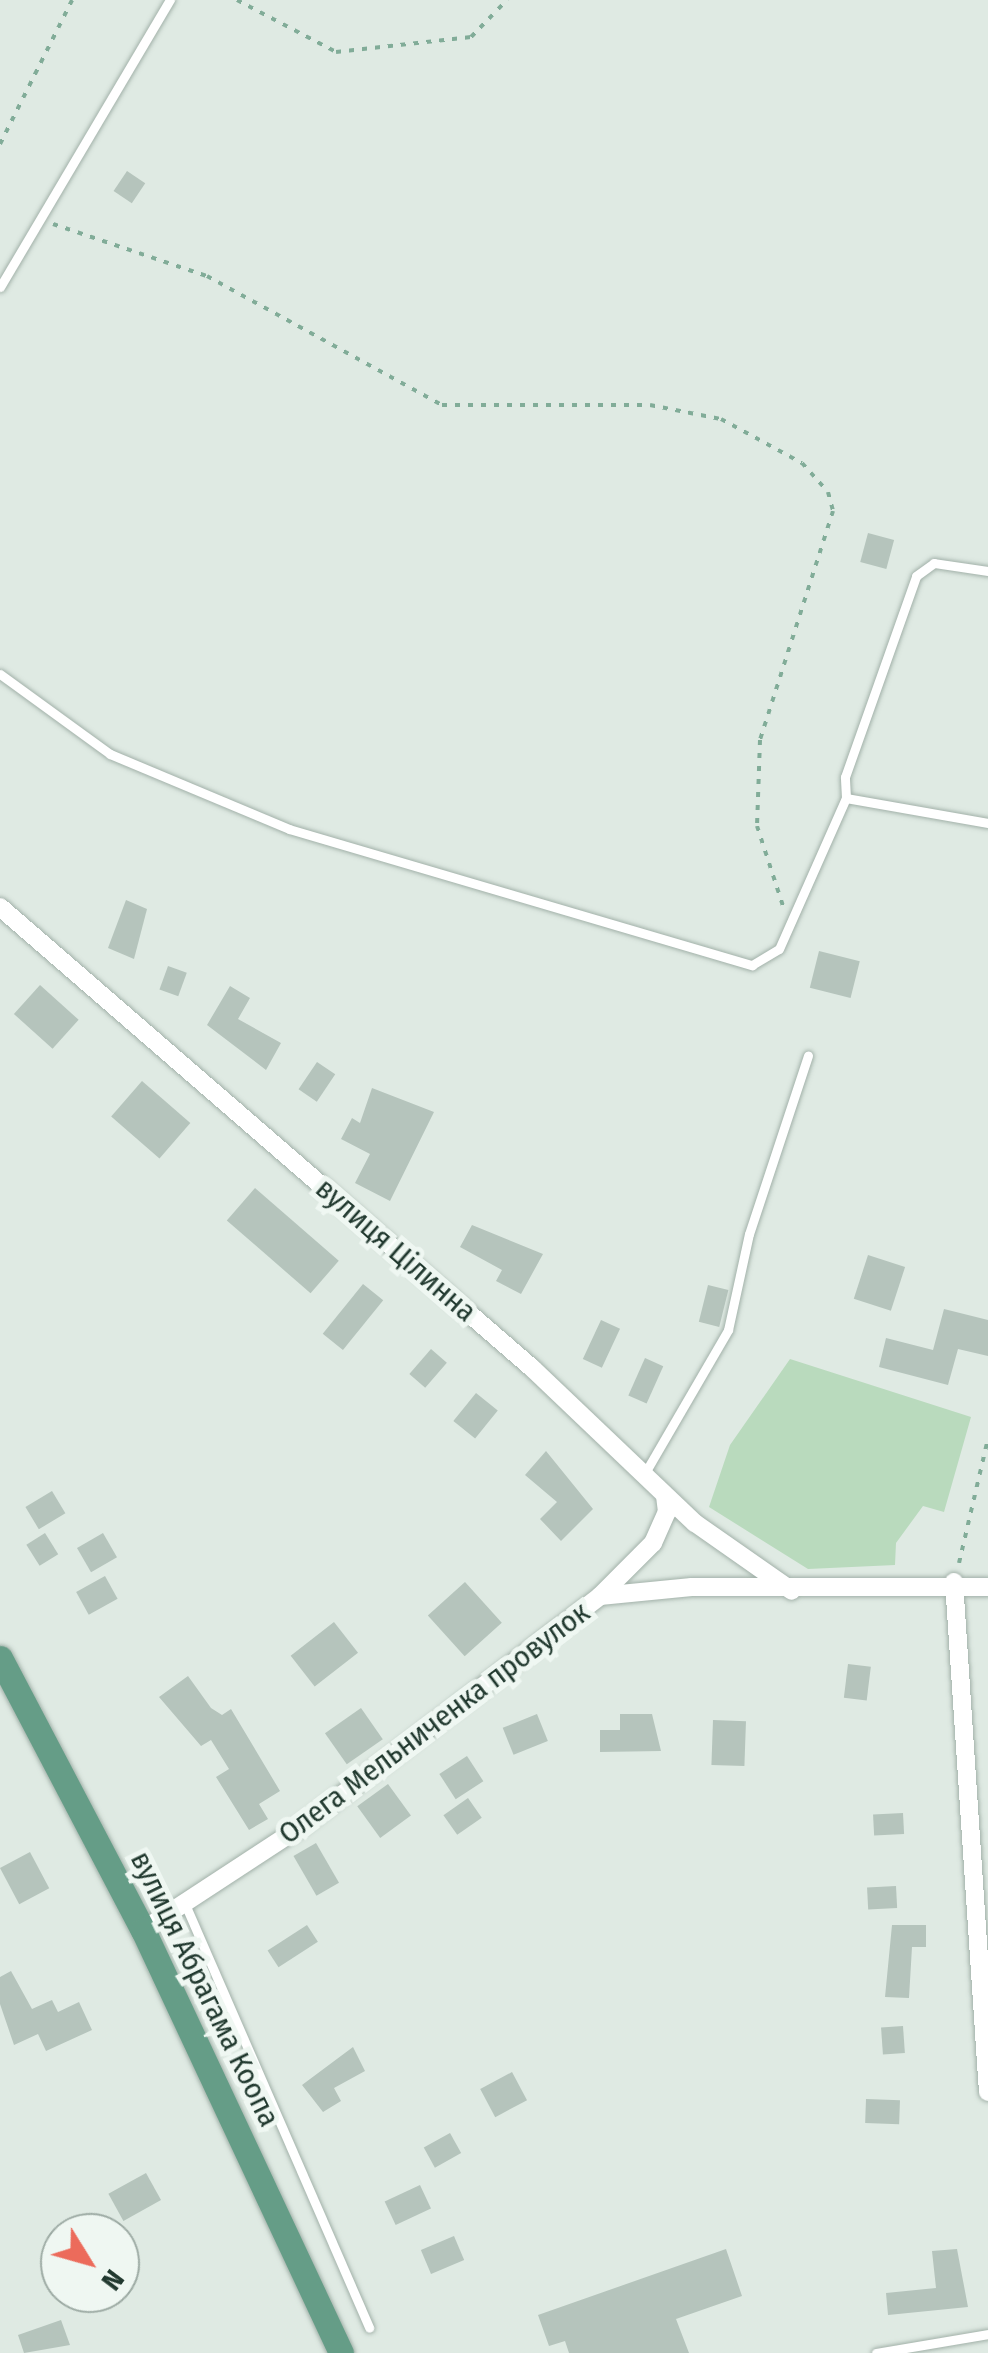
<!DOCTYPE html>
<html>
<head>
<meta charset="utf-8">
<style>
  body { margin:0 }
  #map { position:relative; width:988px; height:2353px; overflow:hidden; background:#dfeae3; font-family:"Fira Sans Condensed",sans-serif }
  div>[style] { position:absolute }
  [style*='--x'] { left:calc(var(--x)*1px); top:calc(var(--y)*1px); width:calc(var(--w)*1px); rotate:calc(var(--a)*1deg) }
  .green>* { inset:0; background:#b9dabd }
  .building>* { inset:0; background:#b5c4bc; transform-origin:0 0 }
  .path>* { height:4px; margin-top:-2px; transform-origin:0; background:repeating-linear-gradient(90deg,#81ac98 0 5px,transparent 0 13px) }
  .roads { filter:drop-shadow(0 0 2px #a2b1a9) drop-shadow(0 0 2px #a2b1a9) }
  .service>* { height:9px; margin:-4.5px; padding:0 4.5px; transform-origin:4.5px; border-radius:4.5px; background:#fff }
  .minor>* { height:18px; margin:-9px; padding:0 9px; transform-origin:9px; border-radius:9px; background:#fff }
  .primary>* { height:25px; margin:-12.5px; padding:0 12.5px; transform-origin:12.5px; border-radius:12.5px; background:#659d87 }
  span { translate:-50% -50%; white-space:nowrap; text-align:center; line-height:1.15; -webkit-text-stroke:10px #eff7f2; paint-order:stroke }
  .street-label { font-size:30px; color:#21392f }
  .north { position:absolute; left:40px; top:2213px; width:100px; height:100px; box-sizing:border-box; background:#eff7f2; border:2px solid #9daba4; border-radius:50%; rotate:127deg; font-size:28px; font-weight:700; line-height:40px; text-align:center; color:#21392f }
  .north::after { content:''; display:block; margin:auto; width:35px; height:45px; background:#ec6b5b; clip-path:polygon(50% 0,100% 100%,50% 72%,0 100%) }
</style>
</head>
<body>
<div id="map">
  <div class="green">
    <i style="clip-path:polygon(790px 1359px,971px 1417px,944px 1512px,923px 1506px,896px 1543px,895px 1565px,808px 1569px,709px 1507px,730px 1445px)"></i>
  </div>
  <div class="building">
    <i style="left:127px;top:171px;width:22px;height:24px;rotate:34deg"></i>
    <i style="left:868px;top:533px;width:27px;height:30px;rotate:15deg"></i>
    <i style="clip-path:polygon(126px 900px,147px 909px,134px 959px,108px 948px)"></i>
    <i style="left:819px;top:951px;width:42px;height:38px;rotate:14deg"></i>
    <i style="left:168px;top:966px;width:20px;height:25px;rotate:20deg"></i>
    <i style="left:40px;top:985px;width:52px;height:39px;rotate:42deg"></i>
    <i style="clip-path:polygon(230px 986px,250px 998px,238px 1019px,281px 1043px,266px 1070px,207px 1025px)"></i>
    <i style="left:317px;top:1062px;width:22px;height:33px;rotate:34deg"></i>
    <i style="left:142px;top:1081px;width:64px;height:47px;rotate:41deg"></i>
    <i style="clip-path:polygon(372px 1088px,434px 1112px,390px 1201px,355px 1183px,370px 1154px,341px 1139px,352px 1118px,360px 1123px)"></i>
    <i style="left:255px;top:1188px;width:111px;height:43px;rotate:41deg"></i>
    <i style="clip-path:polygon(472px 1225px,543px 1254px,521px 1294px,496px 1281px,502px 1270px,460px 1247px)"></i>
    <i style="left:868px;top:1255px;width:39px;height:46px;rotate:18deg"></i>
    <i style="left:363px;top:1284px;width:26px;height:64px;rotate:39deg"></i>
    <i style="left:708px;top:1285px;width:21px;height:38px;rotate:14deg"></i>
    <i style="clip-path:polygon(944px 1309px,988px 1320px,988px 1356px,958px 1349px,948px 1385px,879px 1367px,886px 1338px,933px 1350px)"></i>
    <i style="left:601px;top:1320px;width:21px;height:43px;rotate:25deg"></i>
    <i style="left:431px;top:1349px;width:21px;height:33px;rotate:41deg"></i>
    <i style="left:645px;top:1358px;width:20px;height:41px;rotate:24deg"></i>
    <i style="left:476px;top:1393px;width:28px;height:36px;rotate:39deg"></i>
    <i style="clip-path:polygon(546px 1451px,593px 1509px,561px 1541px,540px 1519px,557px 1502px,525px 1475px)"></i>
    <i style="left:52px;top:1491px;width:26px;height:31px;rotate:59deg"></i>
    <i style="left:45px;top:1533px;width:25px;height:22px;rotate:58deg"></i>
    <i style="left:103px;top:1533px;width:28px;height:30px;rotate:60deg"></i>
    <i style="left:105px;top:1576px;width:26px;height:33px;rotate:61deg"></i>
    <i style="left:465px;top:1582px;width:55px;height:50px;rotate:48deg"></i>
    <i style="left:334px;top:1622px;width:39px;height:55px;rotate:52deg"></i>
    <i style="left:848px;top:1664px;width:23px;height:34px;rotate:7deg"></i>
    <i style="clip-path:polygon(188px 1676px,211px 1708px,222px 1715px,231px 1709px,280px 1791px,259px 1804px,268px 1819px,249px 1830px,216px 1777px,229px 1769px,211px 1740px,201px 1746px,159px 1697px)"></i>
    <i style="left:361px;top:1708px;width:38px;height:44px;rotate:55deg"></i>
    <i style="left:537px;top:1714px;width:29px;height:37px;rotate:68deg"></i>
    <i style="clip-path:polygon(620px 1714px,652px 1714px,661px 1751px,600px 1752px,600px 1730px,620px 1730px)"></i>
    <i style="left:713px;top:1720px;width:33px;height:45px;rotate:2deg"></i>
    <i style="left:467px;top:1756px;width:30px;height:33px;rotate:57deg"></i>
    <i style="left:388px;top:1784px;width:39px;height:38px;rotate:54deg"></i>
    <i style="left:468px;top:1798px;width:24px;height:30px;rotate:55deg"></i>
    <i style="left:903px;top:1813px;width:21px;height:30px;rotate:87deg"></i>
    <i style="left:316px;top:1843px;width:46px;height:26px;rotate:60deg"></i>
    <i style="left:30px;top:1852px;width:41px;height:34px;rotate:62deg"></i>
    <i style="left:896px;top:1886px;width:22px;height:29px;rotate:87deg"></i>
    <i style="left:307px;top:1925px;width:20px;height:47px;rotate:57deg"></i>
    <i style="clip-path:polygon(892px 1925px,926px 1925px,926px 1947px,912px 1947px,909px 1998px,885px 1997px)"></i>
    <i style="clip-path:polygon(11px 1971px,32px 2009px,52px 2000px,58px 2012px,79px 2002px,92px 2030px,46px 2051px,38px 2034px,14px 2045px,0 2004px,0 1977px)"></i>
    <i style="left:903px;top:2026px;width:27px;height:22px;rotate:86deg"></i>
    <i style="clip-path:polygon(353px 2047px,365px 2071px,334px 2088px,341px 2101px,323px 2112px,302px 2085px)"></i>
    <i style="left:512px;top:2072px;width:32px;height:36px;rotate:62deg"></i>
    <i style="left:866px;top:2099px;width:34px;height:24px;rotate:2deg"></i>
    <i style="left:450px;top:2133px;width:23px;height:30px;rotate:61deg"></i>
    <i style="left:146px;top:2173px;width:31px;height:43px;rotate:61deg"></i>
    <i style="left:420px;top:2185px;width:26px;height:39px;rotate:65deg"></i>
    <i style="left:454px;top:2236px;width:26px;height:36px;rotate:67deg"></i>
    <i style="clip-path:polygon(726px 2249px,742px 2296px,676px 2319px,689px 2353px,569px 2353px,565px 2341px,549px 2346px,538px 2315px)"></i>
    <i style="clip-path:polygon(957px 2249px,968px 2307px,888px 2315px,886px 2293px,936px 2288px,932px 2251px)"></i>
    <i style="clip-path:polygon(61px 2320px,70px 2345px,24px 2353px,18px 2335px)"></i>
  </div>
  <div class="path">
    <i style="--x:237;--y:0;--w:112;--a:27.7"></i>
    <i style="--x:336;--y:52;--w:136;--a:-6.3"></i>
    <i style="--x:471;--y:37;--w:52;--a:-45.8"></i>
    <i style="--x:0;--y:144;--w:161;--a:-63.4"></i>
    <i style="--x:53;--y:224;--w:163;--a:18.7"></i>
    <i style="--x:207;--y:276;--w:268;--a:28.8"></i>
    <i style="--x:442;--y:405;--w:208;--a:0"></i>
    <i style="--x:650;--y:405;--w:72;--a:11.2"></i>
    <i style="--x:721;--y:419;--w:92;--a:28.5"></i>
    <i style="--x:802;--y:463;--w:39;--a:48"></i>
    <i style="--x:828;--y:492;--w:20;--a:75"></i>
    <i style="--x:833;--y:511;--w:240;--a:107.7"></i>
    <i style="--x:760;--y:740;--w:86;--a:92"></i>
    <i style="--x:757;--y:826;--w:84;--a:72"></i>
    <i style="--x:959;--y:1563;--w:128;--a:-76.9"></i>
  </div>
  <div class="roads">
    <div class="service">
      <i style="--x:0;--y:287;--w:334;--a:-59.4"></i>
      <i style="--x:0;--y:674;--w:136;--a:36"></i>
      <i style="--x:110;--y:754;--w:194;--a:22.7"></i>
      <i style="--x:289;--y:829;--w:483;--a:16.4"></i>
      <i style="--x:752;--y:965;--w:31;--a:-31"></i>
      <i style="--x:779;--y:949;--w:165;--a:-66.1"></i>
      <i style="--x:846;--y:798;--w:21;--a:-93"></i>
      <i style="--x:845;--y:777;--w:213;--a:-70.5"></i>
      <i style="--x:916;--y:576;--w:22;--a:-36"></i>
      <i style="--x:934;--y:563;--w:55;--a:8.4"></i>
      <i style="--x:846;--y:798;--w:144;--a:10"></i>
      <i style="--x:646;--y:1471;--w:163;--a:-59.8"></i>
      <i style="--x:728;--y:1330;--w:98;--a:-77.7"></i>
      <i style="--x:749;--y:1234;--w:188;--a:-71.7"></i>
      <i style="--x:185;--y:1904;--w:462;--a:66.5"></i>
      <i style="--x:876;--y:2353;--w:114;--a:-9.6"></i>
    </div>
    <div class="minor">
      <i style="--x:0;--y:907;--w:704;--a:40.91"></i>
      <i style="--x:532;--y:1368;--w:225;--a:43.6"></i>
      <i style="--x:695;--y:1523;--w:118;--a:35"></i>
      <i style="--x:954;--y:1582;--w:511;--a:86.19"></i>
      <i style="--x:600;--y:1596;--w:75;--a:-45"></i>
      <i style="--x:653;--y:1543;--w:34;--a:-66"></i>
      <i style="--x:667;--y:1512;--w:16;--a:-97"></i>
      <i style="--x:143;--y:1930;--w:186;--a:-33.2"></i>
      <i style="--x:299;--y:1828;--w:380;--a:-37.6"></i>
      <i style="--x:600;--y:1596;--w:92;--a:-5.6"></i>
      <i style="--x:692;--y:1587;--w:296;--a:0"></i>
    </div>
    <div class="primary">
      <i style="--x:0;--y:1658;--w:307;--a:62.3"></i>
      <i style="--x:143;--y:1930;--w:467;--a:64.9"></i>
    </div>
  </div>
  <div class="street-label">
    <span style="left:396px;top:1250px;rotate:41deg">вулиця Цілинна</span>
    <span style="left:434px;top:1723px;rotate:-37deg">Олега Мельниченка провулок</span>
    <span style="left:205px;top:1989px;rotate:64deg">вулиця Абрагама Коопа</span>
  </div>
  <div class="north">N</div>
</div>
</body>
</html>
